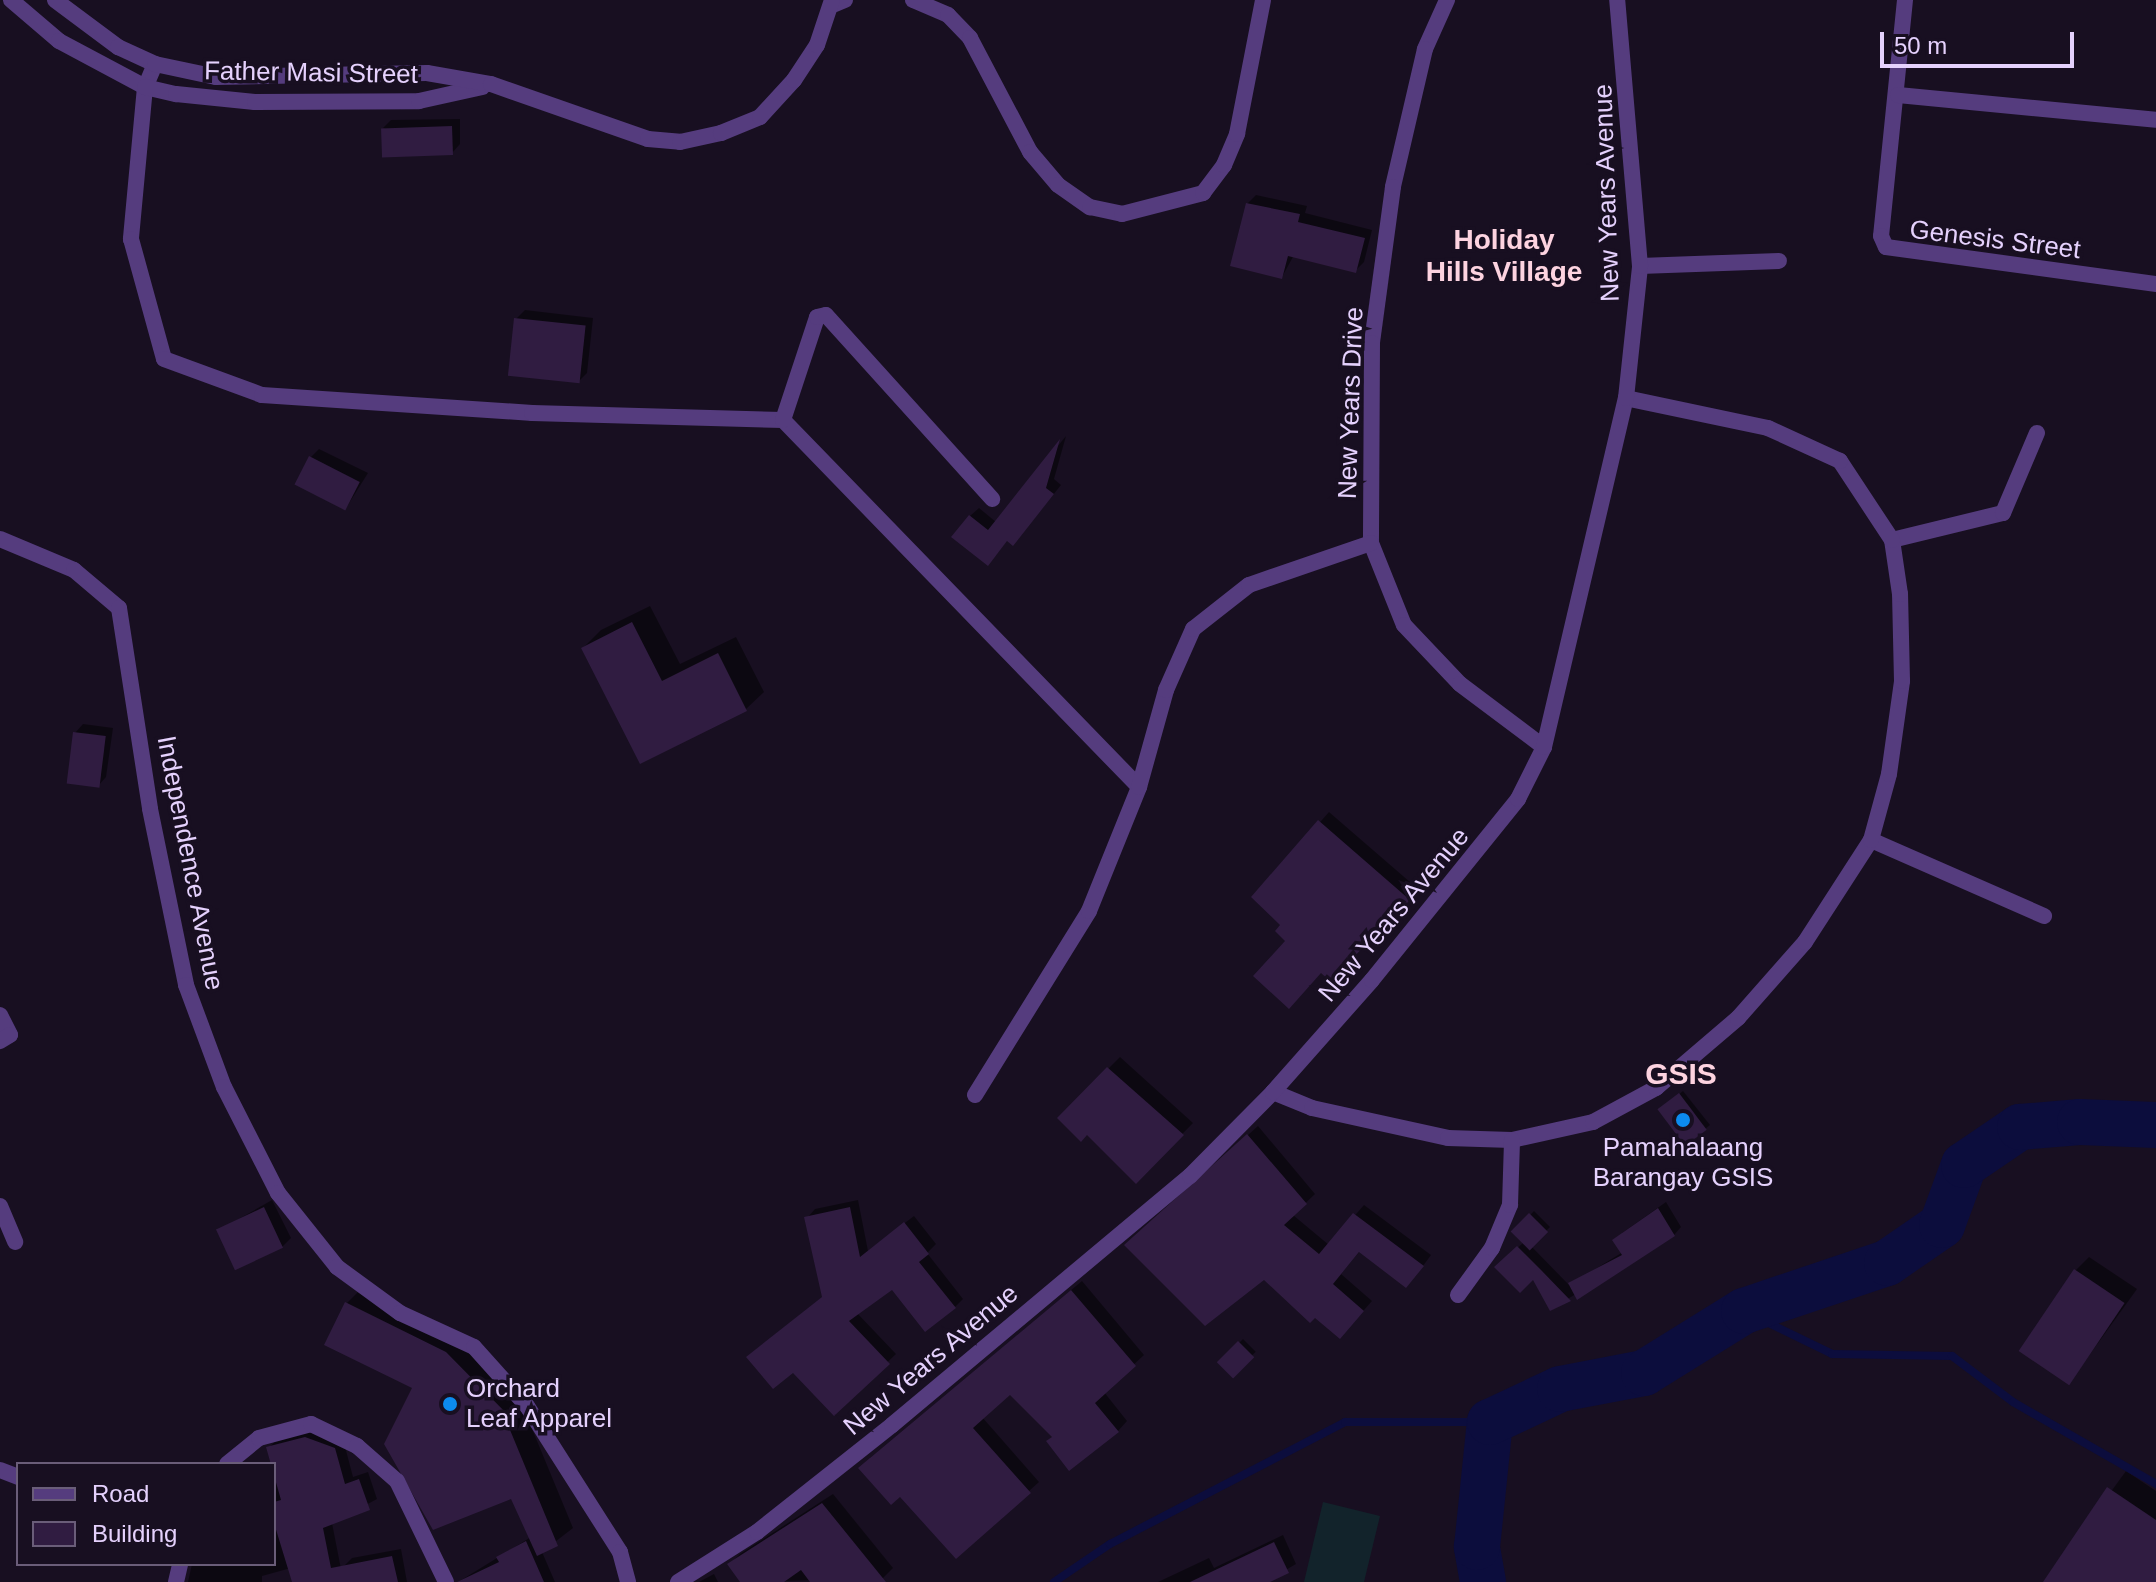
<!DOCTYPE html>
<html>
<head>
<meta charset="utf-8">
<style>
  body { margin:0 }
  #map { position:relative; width:2156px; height:1582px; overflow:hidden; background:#180f21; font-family:Helvetica,sans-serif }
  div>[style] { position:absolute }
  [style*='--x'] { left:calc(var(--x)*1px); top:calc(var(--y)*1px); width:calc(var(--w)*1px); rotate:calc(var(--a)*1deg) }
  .green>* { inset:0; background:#12232b }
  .shadow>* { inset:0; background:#0007; transform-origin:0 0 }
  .stream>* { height:8px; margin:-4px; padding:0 4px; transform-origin:4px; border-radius:4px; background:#0c0d3d }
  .river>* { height:46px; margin:-23px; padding:0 23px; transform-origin:23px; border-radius:23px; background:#0c0d3d }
  .building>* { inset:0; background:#301c41; transform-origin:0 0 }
  .minor>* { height:16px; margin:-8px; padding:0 8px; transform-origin:8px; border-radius:8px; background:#553c7e }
  .tertiary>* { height:16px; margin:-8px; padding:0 8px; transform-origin:8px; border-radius:8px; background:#553c7e }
  .dots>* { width:22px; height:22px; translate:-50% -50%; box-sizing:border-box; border:4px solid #180f21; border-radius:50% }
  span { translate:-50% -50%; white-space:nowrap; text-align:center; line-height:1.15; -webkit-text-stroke:7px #180f21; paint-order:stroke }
  .street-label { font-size:26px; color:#e5d1fd }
  .poi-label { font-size:26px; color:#e5d1fd }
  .left { translate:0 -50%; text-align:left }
  .neighbourhood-label { font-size:28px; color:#fdd3e0; font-weight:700 }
  .quarter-label { font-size:30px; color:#fdd3e0; font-weight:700 }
  .legend { position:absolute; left:16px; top:1462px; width:260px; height:104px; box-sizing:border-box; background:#180f21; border:2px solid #6a5d79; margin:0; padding:10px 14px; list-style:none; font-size:24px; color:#e5d1fd }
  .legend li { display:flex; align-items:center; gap:16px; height:40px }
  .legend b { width:40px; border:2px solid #6a5d79 }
  .scale { position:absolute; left:1880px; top:32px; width:194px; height:36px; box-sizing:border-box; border:4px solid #e5d1fd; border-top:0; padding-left:10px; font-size:24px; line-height:28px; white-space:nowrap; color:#e5d1fd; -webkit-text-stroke:6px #180f21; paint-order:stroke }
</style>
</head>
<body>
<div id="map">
  <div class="green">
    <i style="clip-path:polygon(1323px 1502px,1380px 1516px,1364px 1582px,1304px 1582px)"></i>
  </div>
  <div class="shadow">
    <i style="clip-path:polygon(460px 119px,460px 144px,452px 153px,383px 128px,391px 120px)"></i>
    <i style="clip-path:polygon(1256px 195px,1307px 206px,1305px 213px,1372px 230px,1364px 262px,1355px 271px,1294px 255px,1282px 277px,1247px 204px)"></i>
    <i style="clip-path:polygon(525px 310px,593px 318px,587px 373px,579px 381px,516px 319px)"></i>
    <i style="clip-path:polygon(1066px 436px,1054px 479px,1061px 485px,1021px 535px,1008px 539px,996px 555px,970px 516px,979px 508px,996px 522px)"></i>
    <i style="clip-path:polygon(319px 449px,368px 473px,346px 508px,310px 458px)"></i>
    <i style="clip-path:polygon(650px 606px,680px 664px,736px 637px,764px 692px,746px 709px,641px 762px,583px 648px,601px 630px)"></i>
    <i style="clip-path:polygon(83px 724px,113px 728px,106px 777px,98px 786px,75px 733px)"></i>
    <i style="clip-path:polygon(1329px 812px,1418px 889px,1330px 978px,1288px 941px,1283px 925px,1254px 897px)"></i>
    <i style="clip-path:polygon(1120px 1057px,1193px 1123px,1136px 1181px,1087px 1133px,1059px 1118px)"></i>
    <i style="clip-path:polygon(1683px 1091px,1710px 1125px,1687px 1143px,1664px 1107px)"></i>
    <i style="clip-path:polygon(1258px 1126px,1315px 1194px,1293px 1215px,1329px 1245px,1364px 1205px,1431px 1255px,1415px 1277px,1360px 1251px,1341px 1274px,1372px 1301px,1349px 1327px,1264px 1277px,1136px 1236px)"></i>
    <i style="clip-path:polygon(272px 1200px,291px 1238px,282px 1247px,218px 1231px)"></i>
    <i style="clip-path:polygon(858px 1200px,868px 1251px,914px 1216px,936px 1244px,927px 1253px,963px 1299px,955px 1307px,893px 1287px,857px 1313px,896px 1354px,834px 1413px,793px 1371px,757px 1349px,824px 1296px,807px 1218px,815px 1209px)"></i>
    <i style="clip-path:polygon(1666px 1202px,1681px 1227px,1674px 1235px,1551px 1309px,1534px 1277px,1497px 1267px,1524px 1242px,1514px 1232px,1534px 1211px,1550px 1227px,1531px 1246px,1569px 1285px,1623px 1252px,1622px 1233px)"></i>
    <i style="clip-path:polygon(2089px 1257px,2137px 1289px,2070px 1382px,2076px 1270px)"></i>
    <i style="clip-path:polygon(1082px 1281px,1144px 1355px,1104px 1392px,1127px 1421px,1118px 1431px,1054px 1436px,1010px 1393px,982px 1417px,1039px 1482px,1029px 1491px,870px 1458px)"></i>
    <i style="clip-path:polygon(363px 1287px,463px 1336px,523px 1407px,573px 1528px,542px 1552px,555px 1582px,458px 1582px,531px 1537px,512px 1496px,347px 1303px)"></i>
    <i style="left:1243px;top:1339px;width:18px;height:33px;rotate:45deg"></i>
    <i style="clip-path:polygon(314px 1429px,343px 1439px,353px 1477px,368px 1472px,377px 1499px,332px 1523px,341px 1569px,352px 1558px,401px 1549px,407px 1582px,294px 1582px,291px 1568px,262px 1576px,262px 1582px,188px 1582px,192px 1564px,274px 1564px,274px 1464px,266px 1464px,272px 1462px,269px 1448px,277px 1439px)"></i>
    <i style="clip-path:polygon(2126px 1471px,2156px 1491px,2156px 1582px,2045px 1582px)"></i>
    <i style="clip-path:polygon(833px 1494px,893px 1568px,883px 1578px,742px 1582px,730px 1564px,740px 1554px)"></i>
    <i style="clip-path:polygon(1283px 1535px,1296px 1564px,1265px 1582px,1158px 1582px,1209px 1558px,1214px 1568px)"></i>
    <i style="clip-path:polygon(714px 1574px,718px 1582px,699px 1582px)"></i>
  </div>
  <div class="stream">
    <i style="--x:1744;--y:1311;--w:98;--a:26"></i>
    <i style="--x:1832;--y:1354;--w:120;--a:1"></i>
    <i style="--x:1952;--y:1356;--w:76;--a:37"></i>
    <i style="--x:2013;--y:1402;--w:165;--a:29.8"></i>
    <i style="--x:1054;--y:1582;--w:68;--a:-34.2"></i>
    <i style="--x:1110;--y:1544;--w:265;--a:-27.4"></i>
    <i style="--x:1345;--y:1422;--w:145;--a:0"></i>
  </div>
  <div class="river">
    <i style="--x:1483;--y:1582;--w:36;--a:-100"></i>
    <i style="--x:1477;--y:1547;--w:126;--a:-84.1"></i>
    <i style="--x:1490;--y:1422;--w:77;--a:-25.2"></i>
    <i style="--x:1560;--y:1389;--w:86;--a:-10.8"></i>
    <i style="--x:1644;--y:1373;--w:118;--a:-31.8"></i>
    <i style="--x:1744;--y:1311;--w:151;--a:-18.6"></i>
    <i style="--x:1887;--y:1263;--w:67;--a:-34.6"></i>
    <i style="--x:1942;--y:1225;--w:64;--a:-69.9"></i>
    <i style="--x:1964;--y:1165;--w:68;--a:-34.2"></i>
    <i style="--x:2020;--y:1127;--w:60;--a:-4.8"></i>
    <i style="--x:2080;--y:1122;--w:76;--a:2.3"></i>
  </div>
  <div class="building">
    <i style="left:452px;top:126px;width:29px;height:71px;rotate:88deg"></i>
    <i style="clip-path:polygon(1246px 203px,1300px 214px,1298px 222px,1365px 238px,1356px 273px,1288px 256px,1282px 279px,1230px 266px)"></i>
    <i style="left:514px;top:318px;width:72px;height:58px;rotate:6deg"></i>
    <i style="clip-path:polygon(1060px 439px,1046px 488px,1054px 494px,1013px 546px,1007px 541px,988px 566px,951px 537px,969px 515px,988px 530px)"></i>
    <i style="left:309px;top:456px;width:57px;height:32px;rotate:27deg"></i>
    <i style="clip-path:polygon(632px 622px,662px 681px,718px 653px,747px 711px,640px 764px,581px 648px)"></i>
    <i style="left:73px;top:732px;width:33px;height:52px;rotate:7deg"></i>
    <i style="clip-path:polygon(1318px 820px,1410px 900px,1330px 981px,1321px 973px,1289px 1009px,1253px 976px,1285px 941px,1275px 931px,1280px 925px,1251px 897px)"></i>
    <i style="clip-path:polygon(1107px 1067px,1184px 1135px,1136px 1184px,1087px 1135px,1081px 1142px,1057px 1118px)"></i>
    <i style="left:1679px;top:1093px;width:46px;height:27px;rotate:53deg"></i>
    <i style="clip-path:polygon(1247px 1134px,1307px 1204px,1284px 1225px,1319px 1254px,1353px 1213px,1424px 1266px,1406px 1288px,1359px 1252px,1333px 1284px,1364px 1311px,1340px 1339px,1315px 1318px,1310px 1323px,1264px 1280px,1205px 1326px,1124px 1245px)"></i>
    <i style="left:264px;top:1207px;width:45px;height:53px;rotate:65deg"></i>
    <i style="clip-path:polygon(850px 1207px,860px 1257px,904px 1222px,929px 1254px,919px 1262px,956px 1308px,925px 1332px,892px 1290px,849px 1321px,890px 1364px,834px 1416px,793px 1373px,773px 1389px,746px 1357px,822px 1297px,804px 1217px)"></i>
    <i style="clip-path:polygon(1658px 1208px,1675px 1236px,1577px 1300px,1568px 1283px,1622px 1255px,1612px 1240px)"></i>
    <i style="left:1529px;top:1213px;width:27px;height:26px;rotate:45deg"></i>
    <i style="clip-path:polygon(1517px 1246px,1542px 1271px,1571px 1301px,1550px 1311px,1533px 1280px,1520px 1293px,1494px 1267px)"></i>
    <i style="left:2074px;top:1269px;width:61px;height:99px;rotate:34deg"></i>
    <i style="clip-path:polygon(1071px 1290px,1136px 1366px,1095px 1403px,1119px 1432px,1069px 1471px,1046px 1441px,1052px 1437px,1010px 1395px,973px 1428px,1031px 1493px,956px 1559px,900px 1497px,891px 1505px,858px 1468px)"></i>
    <i style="clip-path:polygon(345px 1302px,446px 1352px,512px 1419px,508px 1425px,558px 1546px,537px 1556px,511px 1499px,433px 1530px,384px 1444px,412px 1388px,324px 1345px)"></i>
    <i style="left:1238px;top:1341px;width:23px;height:30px;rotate:45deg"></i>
    <i style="clip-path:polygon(305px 1437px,335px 1448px,345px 1484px,359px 1479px,370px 1510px,323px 1528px,331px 1568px,392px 1556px,398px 1582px,292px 1582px,274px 1523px,274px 1502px,281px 1500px,266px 1447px)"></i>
    <i style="clip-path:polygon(2107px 1487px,2156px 1520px,2156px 1582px,2043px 1582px)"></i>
    <i style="clip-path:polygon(822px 1503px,886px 1582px,810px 1582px,801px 1570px,784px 1582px,740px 1582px,727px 1564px)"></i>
    <i style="clip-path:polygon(526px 1541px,544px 1582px,457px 1582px,499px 1562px,496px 1557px)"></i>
    <i style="clip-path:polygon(1274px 1542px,1289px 1573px,1270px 1582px,1190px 1582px)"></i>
  </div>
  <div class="minor">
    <i style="--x:913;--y:0;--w:38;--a:23"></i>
    <i style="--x:948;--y:15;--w:32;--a:46"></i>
    <i style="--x:970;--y:38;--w:129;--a:62.2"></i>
    <i style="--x:1030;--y:152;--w:43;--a:49.7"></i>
    <i style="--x:1058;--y:185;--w:39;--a:35"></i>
    <i style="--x:1090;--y:207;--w:33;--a:12"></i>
    <i style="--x:1122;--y:214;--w:84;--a:-14.5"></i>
    <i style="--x:1203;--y:193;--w:35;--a:-53"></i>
    <i style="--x:1224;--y:165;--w:34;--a:-67"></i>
    <i style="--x:1237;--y:134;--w:136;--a:-79"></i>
    <i style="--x:1447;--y:0;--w:54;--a:114.2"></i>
    <i style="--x:1425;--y:49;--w:142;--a:103.1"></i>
    <i style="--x:1393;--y:187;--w:157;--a:97.7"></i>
    <i style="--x:1372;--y:343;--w:200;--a:90.3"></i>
    <i style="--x:1371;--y:543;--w:88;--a:68.1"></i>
    <i style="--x:1404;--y:625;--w:81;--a:46.5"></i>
    <i style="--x:1460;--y:684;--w:105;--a:36.9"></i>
    <i style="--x:1905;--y:0;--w:237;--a:95.8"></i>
    <i style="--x:1881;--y:236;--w:12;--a:66"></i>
    <i style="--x:1886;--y:247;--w:273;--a:7.8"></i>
    <i style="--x:833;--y:5;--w:13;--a:-23"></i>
    <i style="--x:155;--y:64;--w:25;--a:113"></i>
    <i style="--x:145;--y:87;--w:153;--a:95.3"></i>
    <i style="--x:131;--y:239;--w:124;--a:74.6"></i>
    <i style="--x:164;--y:359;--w:104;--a:20.2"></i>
    <i style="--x:262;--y:395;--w:271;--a:3.8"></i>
    <i style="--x:532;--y:413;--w:251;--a:1.6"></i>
    <i style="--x:783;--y:420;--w:511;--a:45.87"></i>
    <i style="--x:1898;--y:95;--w:259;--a:5.5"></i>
    <i style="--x:1640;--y:266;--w:139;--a:-2.1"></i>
    <i style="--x:783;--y:420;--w:108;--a:-71.7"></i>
    <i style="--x:817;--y:317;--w:9;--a:-13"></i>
    <i style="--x:826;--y:315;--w:248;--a:47.9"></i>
    <i style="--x:0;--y:539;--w:80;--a:22.7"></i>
    <i style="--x:74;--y:570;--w:59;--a:40.2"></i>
    <i style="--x:119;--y:608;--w:203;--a:81.2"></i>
    <i style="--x:150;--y:809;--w:180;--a:78.4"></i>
    <i style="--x:186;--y:985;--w:109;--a:69.6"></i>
    <i style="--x:224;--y:1087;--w:119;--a:63"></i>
    <i style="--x:278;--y:1193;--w:95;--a:51.4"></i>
    <i style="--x:337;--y:1267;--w:78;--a:36.1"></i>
    <i style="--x:400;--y:1313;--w:81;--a:24.7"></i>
    <i style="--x:474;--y:1347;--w:79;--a:48.1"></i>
    <i style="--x:527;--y:1406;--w:173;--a:57.5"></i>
    <i style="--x:620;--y:1552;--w:31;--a:75"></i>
    <i style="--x:1892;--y:540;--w:114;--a:-13.7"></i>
    <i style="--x:2003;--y:513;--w:87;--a:-67"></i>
    <i style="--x:1871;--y:840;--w:189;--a:23.7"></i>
    <i style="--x:0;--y:1015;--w:22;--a:63"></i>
    <i style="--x:10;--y:1035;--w:12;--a:149"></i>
    <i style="--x:1273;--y:1092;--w:42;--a:22.3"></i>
    <i style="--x:1312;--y:1108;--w:139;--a:12.4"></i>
    <i style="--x:1448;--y:1138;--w:64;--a:1.8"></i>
    <i style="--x:1512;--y:1140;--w:83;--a:-12.5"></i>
    <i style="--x:1593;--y:1122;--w:72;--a:-28.4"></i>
    <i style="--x:1656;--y:1088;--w:108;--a:-40.5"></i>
    <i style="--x:1738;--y:1018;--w:101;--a:-48.6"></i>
    <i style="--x:1805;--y:942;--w:121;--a:-57.1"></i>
    <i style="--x:1871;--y:840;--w:68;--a:-74.7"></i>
    <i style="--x:1889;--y:774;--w:94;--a:-82"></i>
    <i style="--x:1902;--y:681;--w:87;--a:-91.3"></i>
    <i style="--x:1900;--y:594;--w:55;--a:-98.4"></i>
    <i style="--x:1892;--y:540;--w:95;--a:-123.4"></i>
    <i style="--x:1840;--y:461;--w:79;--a:-155.4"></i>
    <i style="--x:1768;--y:428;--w:145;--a:-168.1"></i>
    <i style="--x:975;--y:1095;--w:216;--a:-58.2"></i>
    <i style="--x:1089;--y:911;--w:134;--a:-68"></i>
    <i style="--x:1139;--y:787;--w:101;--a:-74.4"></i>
    <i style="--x:1166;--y:690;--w:67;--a:-66.1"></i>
    <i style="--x:1193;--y:629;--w:71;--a:-38.2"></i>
    <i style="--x:1249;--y:585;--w:129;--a:-19"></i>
    <i style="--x:0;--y:1206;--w:39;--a:67"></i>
    <i style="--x:1458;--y:1295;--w:58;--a:-54.1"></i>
    <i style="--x:1492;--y:1248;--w:47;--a:-67.3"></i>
    <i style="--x:1510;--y:1205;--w:65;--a:-88.2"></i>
    <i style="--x:227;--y:1464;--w:41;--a:-39.1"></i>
    <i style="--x:259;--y:1438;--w:54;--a:-15.1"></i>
    <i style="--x:311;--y:1424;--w:51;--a:25.6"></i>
    <i style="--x:357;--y:1446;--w:53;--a:41.2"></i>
    <i style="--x:397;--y:1481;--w:112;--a:64.1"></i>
    <i style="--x:0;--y:1470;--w:19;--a:21"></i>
    <i style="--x:176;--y:1582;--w:18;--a:-77"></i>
  </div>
  <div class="tertiary">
    <i style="--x:11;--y:0;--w:63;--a:40.5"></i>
    <i style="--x:59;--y:41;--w:98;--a:28.1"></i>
    <i style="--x:145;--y:87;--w:32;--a:13"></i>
    <i style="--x:176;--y:94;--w:79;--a:5.8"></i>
    <i style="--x:255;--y:102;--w:164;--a:-0.3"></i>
    <i style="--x:419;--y:101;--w:65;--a:-12.5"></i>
    <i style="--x:55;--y:0;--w:79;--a:36.7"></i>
    <i style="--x:118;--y:47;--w:41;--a:24.7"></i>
    <i style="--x:155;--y:64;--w:62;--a:12"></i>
    <i style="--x:216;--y:77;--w:211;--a:-1.1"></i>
    <i style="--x:427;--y:73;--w:65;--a:9.8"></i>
    <i style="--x:491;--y:84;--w:166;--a:19.3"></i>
    <i style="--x:648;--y:139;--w:32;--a:5"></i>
    <i style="--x:680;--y:142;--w:42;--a:-12.4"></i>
    <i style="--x:721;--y:133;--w:42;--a:-22.3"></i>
    <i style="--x:760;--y:117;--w:50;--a:-47.4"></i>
    <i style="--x:794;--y:80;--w:42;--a:-56.7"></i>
    <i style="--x:817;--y:45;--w:47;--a:-71.6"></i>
    <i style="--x:678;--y:1582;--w:93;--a:-32.3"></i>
    <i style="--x:757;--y:1532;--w:172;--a:-38.4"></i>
    <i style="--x:892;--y:1425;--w:388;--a:-39.9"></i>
    <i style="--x:1190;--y:1176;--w:118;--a:-45.3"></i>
    <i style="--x:1273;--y:1092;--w:149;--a:-48.5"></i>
    <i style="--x:1372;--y:980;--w:233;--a:-51.1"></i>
    <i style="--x:1518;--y:799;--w:58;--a:-63.4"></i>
    <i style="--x:1544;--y:747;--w:359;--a:-76.8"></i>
    <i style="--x:1626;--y:398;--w:133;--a:-83.9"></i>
    <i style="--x:1640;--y:266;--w:267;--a:-94.9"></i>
  </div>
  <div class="dots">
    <i style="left:1683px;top:1120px;background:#0c8bee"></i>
    <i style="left:450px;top:1404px;background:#0c8bee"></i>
  </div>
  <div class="street-label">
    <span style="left:311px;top:73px;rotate:1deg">Father Masi Street</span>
    <span style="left:1607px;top:193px;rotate:-92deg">New Years Avenue</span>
    <span style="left:1995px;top:240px;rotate:7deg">Genesis Street</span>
    <span style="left:1351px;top:403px;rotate:-88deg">New Years Drive</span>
    <span style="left:190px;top:863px;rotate:79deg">Independence Avenue</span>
    <span style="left:1394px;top:915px;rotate:-50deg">New Years Avenue</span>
    <span style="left:931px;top:1360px;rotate:-40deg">New Years Avenue</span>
  </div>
  <div class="poi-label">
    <span style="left:1683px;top:1163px">Pamahalaang<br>Barangay GSIS</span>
    <span class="left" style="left:466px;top:1404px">Orchard<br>Leaf Apparel</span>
  </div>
  <div class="neighbourhood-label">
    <span style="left:1504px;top:256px">Holiday<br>Hills Village</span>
  </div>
  <div class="quarter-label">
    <span style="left:1681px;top:1074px">GSIS</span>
  </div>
  <ul class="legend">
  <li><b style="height:10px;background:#553c7e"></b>Road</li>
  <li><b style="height:22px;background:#301c41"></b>Building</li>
  </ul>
  <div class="scale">50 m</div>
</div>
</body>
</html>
